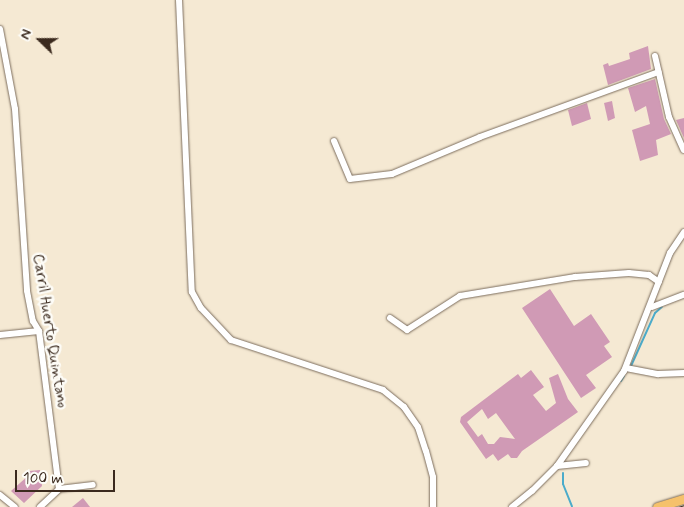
<!DOCTYPE html>
<html>
<head>
<meta charset="utf-8">
<style>
  body { margin:0 }
  #map { position:relative; width:684px; height:507px; overflow:hidden; background:#f5e9d3; font-family:Mynerve,sans-serif }
  div>[style] { position:absolute }
  [style*='--x'] { left:calc(var(--x)*1px); top:calc(var(--y)*1px); width:calc(var(--w)*1px); rotate:calc(var(--a)*1deg) }
  .stream>* { height:2px; margin:-1px; padding:0 1px; transform-origin:1px; border-radius:1px; background:#4babca }
  .building>* { inset:0; background:#d09ab5 }
  .roads { filter:drop-shadow(0 0 1px #7c6d5d) drop-shadow(0 0 1px #7c6d5d) }
  .minor>* { height:6px; margin:-3px; padding:0 3px; transform-origin:3px; border-radius:3px; background:#fff }
  .major>* { height:9px; margin:-4.5px; padding:0 4.5px; transform-origin:4.5px; border-radius:4.5px; background:#f5c16b }
  .tram>* { height:1px; margin:-0.5px; padding:0 0.5px; transform-origin:0.5px; border-radius:0.5px; background:#3b2a1e }
  span { translate:-50% -50%; white-space:nowrap; text-align:center; line-height:1.15; -webkit-text-stroke:5px #fdfcf7; paint-order:stroke }
  .street-label { font-size:15px; color:#3b2a1e }
  .north { position:absolute; left:15px; top:15px; width:50px; height:50px; -webkit-text-stroke:4px #fdfcf7; paint-order:stroke; rotate:292deg; font-size:14px; font-weight:700; line-height:20px; text-align:center; color:#3b2a1e }
  .north::after { content:''; display:block; margin:auto; width:18px; height:22px; background:#3b2a1e; clip-path:polygon(50% 0,100% 100%,50% 72%,0 100%) }
  .scale { position:absolute; left:15px; top:470px; width:100px; height:22px; box-sizing:border-box; border:2px solid #3b2a1e; border-top:0; padding-left:6px; font-size:15px; line-height:18px; white-space:nowrap; color:#3b2a1e; -webkit-text-stroke:4px #fdfcf7; paint-order:stroke }
</style>
</head>
<body>
<div id="map">
  <div class="stream">
    <i style="--x:631;--y:366;--w:58;--a:-65.6"></i>
    <i style="--x:655;--y:313;--w:9;--a:-41"></i>
    <i style="--x:621;--y:381;--w:6;--a:-59"></i>
    <i style="--x:563;--y:473;--w:11;--a:90"></i>
    <i style="--x:563;--y:484;--w:24;--a:68"></i>
  </div>
  <div class="building">
    <i style="clip-path:polygon(648px 46px,651px 69px,608px 85px,603px 65px,608px 63px,609px 66px,630px 59px,629px 53px)"></i>
    <i style="clip-path:polygon(655px 79px,664px 119px,671px 134px,656px 140px,658px 155px,640px 161px,632px 130px,650px 124px,646px 106px,635px 112px,628px 88px)"></i>
    <i style="clip-path:polygon(612px 101px,615px 118px,608px 121px,604px 103px)"></i>
    <i style="clip-path:polygon(587px 103px,591px 119px,572px 126px,568px 110px)"></i>
    <i style="clip-path:polygon(684px 118px,684px 138px,676px 120px)"></i>
    <i style="clip-path:polygon(550px 289px,574px 326px,591px 314px,610px 342px,604px 346px,612px 357px,586px 375px,596px 388px,581px 398px,522px 308px)"></i>
    <i style="clip-path:polygon(evenodd,531px 370px,544px 387px,533px 395px,546px 411px,556px 403px,549px 378px,558px 374px,568px 399px,578px 412px,522px 451px,517px 458px,511px 458px,508px 454px,498px 461px,493px 454px,486px 459px,460px 422px,461px 417px,518px 374px,521px 378px,531px 370px,482px 409px,488px 419px,496px 413px,515px 439px,500px 437px,494px 444px,488px 444px,482px 434px,478px 437px,467px 422px,482px 409px)"></i>
    <i style="clip-path:polygon(40px 470px,42px 486px,24px 503px,11px 491px,29px 475px,29px 471px)"></i>
    <i style="clip-path:polygon(83px 498px,90px 507px,72px 507px)"></i>
  </div>
  <div class="roads">
    <div class="minor">
      <i style="--x:179;--y:0;--w:292;--a:87.5"></i>
      <i style="--x:192;--y:292;--w:18;--a:61"></i>
      <i style="--x:201;--y:308;--w:44;--a:46.8"></i>
      <i style="--x:231;--y:340;--w:160;--a:18.2"></i>
      <i style="--x:383;--y:390;--w:27;--a:39"></i>
      <i style="--x:404;--y:407;--w:24;--a:55"></i>
      <i style="--x:418;--y:427;--w:25;--a:72"></i>
      <i style="--x:426;--y:451;--w:27;--a:75"></i>
      <i style="--x:433;--y:477;--w:30;--a:90"></i>
      <i style="--x:0;--y:29;--w:81;--a:79.4"></i>
      <i style="--x:15;--y:109;--w:182;--a:86.2"></i>
      <i style="--x:27;--y:291;--w:31;--a:79"></i>
      <i style="--x:33;--y:321;--w:12;--a:59"></i>
      <i style="--x:39;--y:331;--w:159;--a:82.8"></i>
      <i style="--x:655;--y:56;--w:63;--a:77.1"></i>
      <i style="--x:669;--y:117;--w:36;--a:66"></i>
      <i style="--x:334;--y:141;--w:41;--a:67.2"></i>
      <i style="--x:350;--y:179;--w:42;--a:-6.8"></i>
      <i style="--x:392;--y:174;--w:95;--a:-22.8"></i>
      <i style="--x:480;--y:137;--w:190;--a:-20"></i>
      <i style="--x:652;--y:307;--w:34;--a:-21"></i>
      <i style="--x:390;--y:318;--w:21;--a:35"></i>
      <i style="--x:407;--y:330;--w:63;--a:-32.7"></i>
      <i style="--x:460;--y:296;--w:117;--a:-9.4"></i>
      <i style="--x:575;--y:277;--w:54;--a:-4.2"></i>
      <i style="--x:629;--y:273;--w:20;--a:6"></i>
      <i style="--x:649;--y:275;--w:12;--a:35"></i>
      <i style="--x:0;--y:335;--w:39;--a:-6"></i>
      <i style="--x:626;--y:368;--w:33;--a:11"></i>
      <i style="--x:658;--y:374;--w:26;--a:-2"></i>
      <i style="--x:557;--y:466;--w:29;--a:-6"></i>
      <i style="--x:0;--y:495;--w:19;--a:39"></i>
      <i style="--x:40;--y:507;--w:26;--a:-43"></i>
      <i style="--x:59;--y:489;--w:34;--a:-7"></i>
      <i style="--x:512;--y:507;--w:26;--a:-39"></i>
      <i style="--x:532;--y:491;--w:35;--a:-45"></i>
      <i style="--x:557;--y:466;--w:116;--a:-54.8"></i>
      <i style="--x:624;--y:371;--w:127;--a:-68.7"></i>
      <i style="--x:670;--y:253;--w:25;--a:-56"></i>
    </div>
    <div class="major">
      <i style="--x:657;--y:507;--w:28;--a:-17"></i>
    </div>
  </div>
  <div class="tram">
    <i style="--x:678;--y:507;--w:6;--a:-18"></i>
  </div>
  <div class="street-label">
    <span style="left:49px;top:331px;rotate:81deg">Carril Huerto Quintano</span>
  </div>
  <div class="north">N</div>
  <div class="scale">100 m</div>
</div>
</body>
</html>
